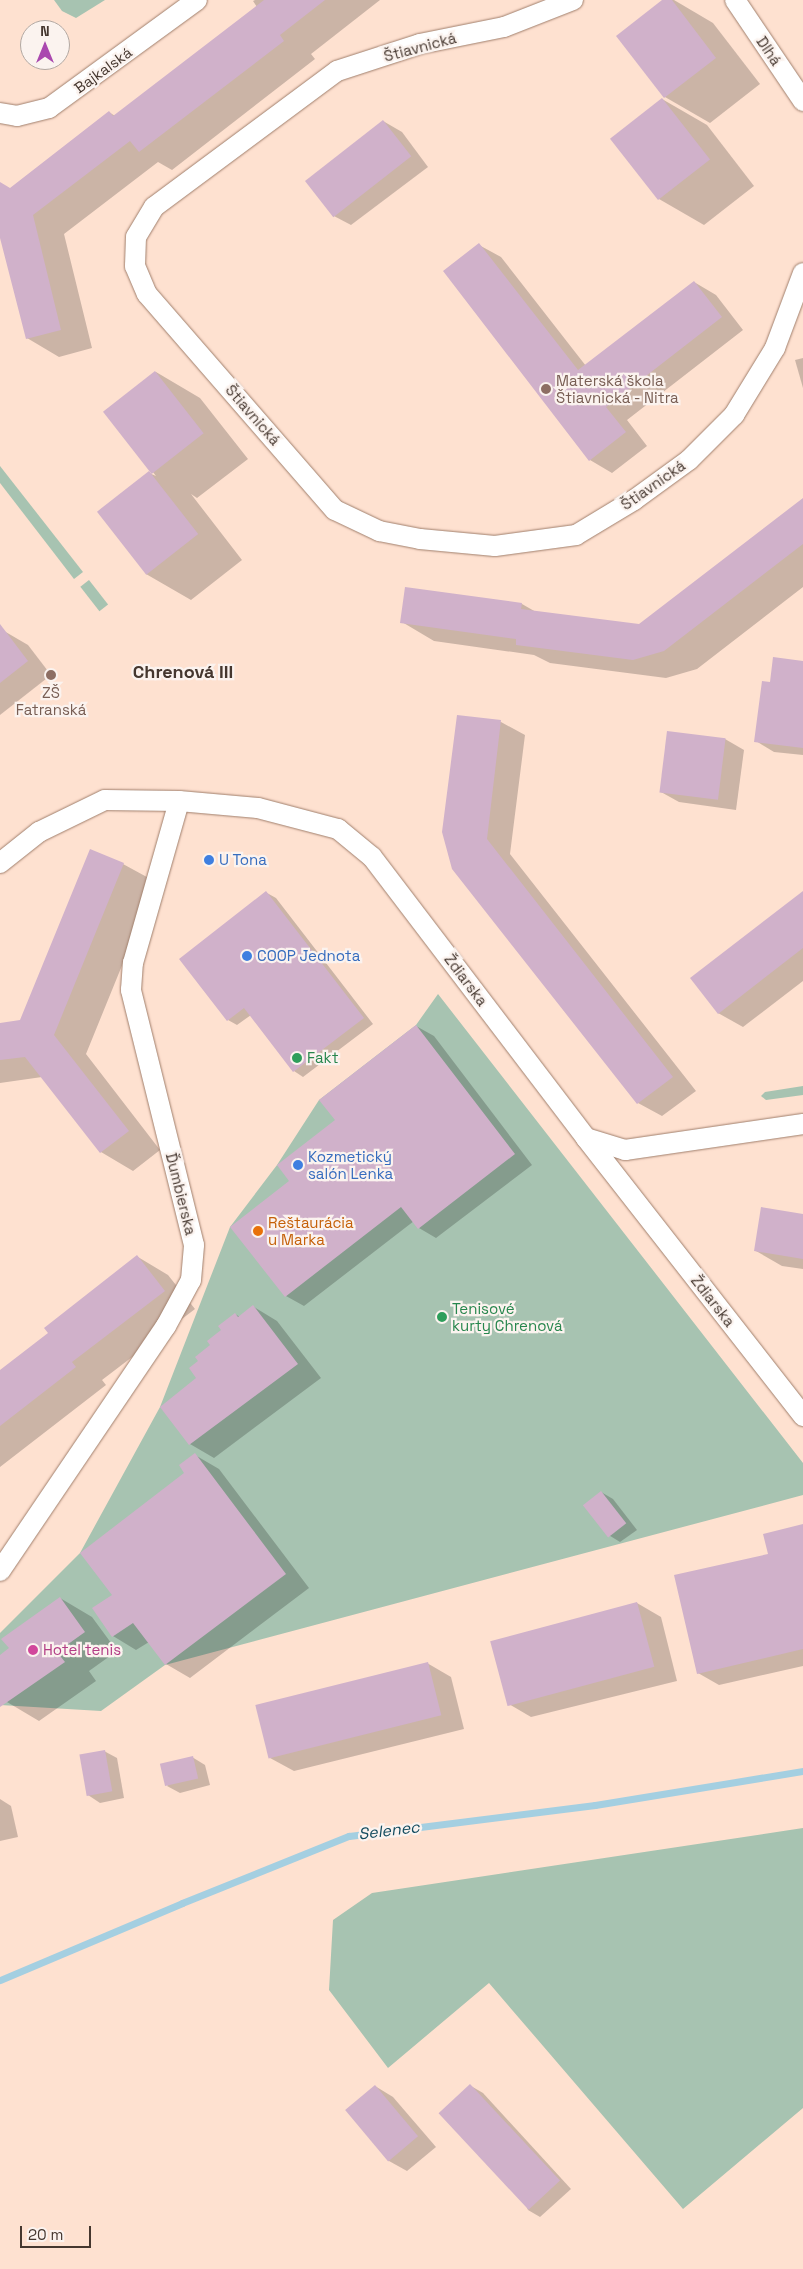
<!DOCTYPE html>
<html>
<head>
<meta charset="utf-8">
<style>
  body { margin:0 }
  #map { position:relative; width:803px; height:2269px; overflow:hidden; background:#fee1d0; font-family:"Space Grotesk",sans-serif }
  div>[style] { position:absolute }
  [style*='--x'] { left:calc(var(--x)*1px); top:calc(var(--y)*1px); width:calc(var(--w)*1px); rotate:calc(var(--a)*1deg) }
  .green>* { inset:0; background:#a7c3b1; transform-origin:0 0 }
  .shadow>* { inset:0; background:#0003 }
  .stream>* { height:7px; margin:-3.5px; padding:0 3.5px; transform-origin:3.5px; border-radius:3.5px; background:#a4cfe1 }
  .building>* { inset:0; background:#d0b1ca; transform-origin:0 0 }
  .roads { filter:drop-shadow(0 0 1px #a07f6c) drop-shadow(0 0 1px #a07f6c) }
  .street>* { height:20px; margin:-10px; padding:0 10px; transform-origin:10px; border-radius:10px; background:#fff }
  .dots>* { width:14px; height:14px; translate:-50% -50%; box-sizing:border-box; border:2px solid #fbf3ef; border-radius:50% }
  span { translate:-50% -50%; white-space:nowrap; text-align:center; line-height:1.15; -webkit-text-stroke:4.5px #fbf3ef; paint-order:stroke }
  .street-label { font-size:15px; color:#45372f }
  .education-label { font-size:15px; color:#785e54 }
  .left { translate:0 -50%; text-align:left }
  .shop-label { font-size:15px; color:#366cbe }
  .leisure-label { font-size:15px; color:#27864d }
  .food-label { font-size:15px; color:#c56008 }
  .hotel-label { font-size:15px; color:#b23c85 }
  .water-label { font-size:16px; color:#124b5e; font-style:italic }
  .quarter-label { font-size:18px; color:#45372f; font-weight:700 }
  .north { position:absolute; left:20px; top:20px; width:50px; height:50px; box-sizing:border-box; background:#fbf3ef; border:1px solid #b2a8a2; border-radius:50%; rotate:0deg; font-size:14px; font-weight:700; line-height:20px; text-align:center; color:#45372f }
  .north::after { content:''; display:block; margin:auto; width:18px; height:22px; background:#aa48af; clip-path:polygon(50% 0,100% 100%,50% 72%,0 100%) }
  .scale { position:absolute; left:20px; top:2226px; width:71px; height:22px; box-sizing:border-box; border:2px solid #45372f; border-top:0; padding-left:6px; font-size:15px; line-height:18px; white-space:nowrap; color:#45372f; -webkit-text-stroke:4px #fbf3ef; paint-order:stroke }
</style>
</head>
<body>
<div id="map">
  <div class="green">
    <i style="clip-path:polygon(54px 0,105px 0,76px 18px,62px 11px)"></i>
    <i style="clip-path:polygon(0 466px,83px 572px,74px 579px,0 483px)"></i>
    <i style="left:89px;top:580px;width:31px;height:11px;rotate:52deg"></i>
    <i style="clip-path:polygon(438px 994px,803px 1463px,803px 1495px,165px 1665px,101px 1711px,0 1705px,0 1633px,80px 1553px,160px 1407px,230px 1227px,277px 1165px,319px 1100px,416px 1025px)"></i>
    <i style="clip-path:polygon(803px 1086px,803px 1095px,766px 1100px,761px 1096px,765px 1092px)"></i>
    <i style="clip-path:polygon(803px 1828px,803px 2108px,683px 2209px,489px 1983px,388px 2068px,329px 1990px,333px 1920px,372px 1893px)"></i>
  </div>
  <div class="shadow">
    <i style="clip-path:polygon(255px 0,380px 0,311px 54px,315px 59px,172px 170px,158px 162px,64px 234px,92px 348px,59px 357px,27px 338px,0 232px,0 184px,10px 189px,109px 112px,115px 116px,257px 7px,253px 1px)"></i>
    <i style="clip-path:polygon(664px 0,674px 0,713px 23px,760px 84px,710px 123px,665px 97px)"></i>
    <i style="clip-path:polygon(662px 99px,707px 125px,754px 186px,704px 225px,659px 199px)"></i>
    <i style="clip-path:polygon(383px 121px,402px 132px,428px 167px,351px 225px,332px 215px)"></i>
    <i style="clip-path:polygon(479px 245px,501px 257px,586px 366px,694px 282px,716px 295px,743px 330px,627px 420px,647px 446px,612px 473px,590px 460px)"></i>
    <i style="clip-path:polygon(803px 358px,803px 388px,795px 360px)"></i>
    <i style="clip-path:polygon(156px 372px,200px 398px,248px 459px,197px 498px,191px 494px,242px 560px,191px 600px,146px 574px,149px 473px,156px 476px,105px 411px)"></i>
    <i style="clip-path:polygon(803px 500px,803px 587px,697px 669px,666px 678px,550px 663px,534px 655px,434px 641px,402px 622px,522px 604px,536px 612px,639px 625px)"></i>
    <i style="clip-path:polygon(4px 631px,28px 645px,51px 675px,0 715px,0 635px)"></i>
    <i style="clip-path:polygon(803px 662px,803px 755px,774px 752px,756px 741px,771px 683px)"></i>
    <i style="clip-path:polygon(459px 716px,501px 722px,525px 735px,510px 854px,696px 1091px,662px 1116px,638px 1103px,454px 868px)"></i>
    <i style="clip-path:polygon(725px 739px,744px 750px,736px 810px,679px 802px,661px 792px)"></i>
    <i style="clip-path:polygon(123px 864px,156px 882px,86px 1054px,160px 1150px,133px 1171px,101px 1152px,42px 1077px,0 1083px,0 1024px,21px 1021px)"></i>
    <i style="clip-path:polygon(267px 893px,276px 898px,373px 1024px,303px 1077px,294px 1071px,251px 1015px,237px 1025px,228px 1020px)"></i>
    <i style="clip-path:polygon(803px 893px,803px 981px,743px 1027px,718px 1013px)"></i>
    <i style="clip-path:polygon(416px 1026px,434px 1036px,532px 1165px,436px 1238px,419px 1228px,414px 1221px,304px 1306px,286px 1296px,337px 1121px)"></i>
    <i style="clip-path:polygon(803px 1215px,803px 1269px,782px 1266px,756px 1251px)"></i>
    <i style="clip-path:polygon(138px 1257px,168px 1275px,195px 1309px,102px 1380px,106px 1385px,0 1467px,0 1371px,50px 1333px)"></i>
    <i style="clip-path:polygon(254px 1307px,277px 1321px,321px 1378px,214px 1458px,190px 1444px,162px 1407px,198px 1379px,200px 1362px,235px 1314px,240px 1317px)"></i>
    <i style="clip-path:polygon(195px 1455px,219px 1469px,309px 1588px,190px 1678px,166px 1664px,149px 1642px,136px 1650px,113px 1636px,114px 1596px)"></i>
    <i style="clip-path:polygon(601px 1492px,613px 1499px,637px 1530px,620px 1542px,607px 1534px,585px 1506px)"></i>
    <i style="clip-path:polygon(803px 1526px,803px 1666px,719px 1685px,698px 1673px,769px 1554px)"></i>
    <i style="clip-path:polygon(60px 1598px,92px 1617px,117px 1651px,89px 1671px,96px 1681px,39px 1721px,7px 1702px,0 1693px,0 1656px,11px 1649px)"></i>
    <i style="clip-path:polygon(637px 1603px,661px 1617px,677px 1681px,531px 1717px,507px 1703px)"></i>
    <i style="clip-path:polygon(427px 1663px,451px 1677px,464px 1729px,294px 1771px,270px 1758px)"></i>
    <i style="clip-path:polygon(104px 1751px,117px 1758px,124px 1798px,100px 1803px,88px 1795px)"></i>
    <i style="clip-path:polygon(192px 1757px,205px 1765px,210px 1785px,180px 1793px,167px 1786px)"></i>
    <i style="clip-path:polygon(0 1799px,11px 1806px,18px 1837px,0 1841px)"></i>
    <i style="clip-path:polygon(375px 2086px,393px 2097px,436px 2147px,407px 2171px,389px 2161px)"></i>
    <i style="clip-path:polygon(471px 2086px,483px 2093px,571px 2189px,540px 2217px,528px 2210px)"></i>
  </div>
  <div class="stream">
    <i style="--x:0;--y:1980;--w:198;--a:-22.9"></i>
    <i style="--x:182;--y:1903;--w:180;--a:-21.9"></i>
    <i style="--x:349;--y:1836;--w:248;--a:-7.2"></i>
    <i style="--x:595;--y:1805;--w:211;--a:-9.3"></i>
  </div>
  <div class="building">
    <i style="clip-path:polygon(264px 0,325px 0,280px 35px,284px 41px,139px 152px,130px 141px,33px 215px,61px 330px,26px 339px,0 238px,0 182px,10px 188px,109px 111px,113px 116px)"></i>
    <i style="clip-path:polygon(662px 0,672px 0,716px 58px,664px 98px,616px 36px)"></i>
    <i style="left:662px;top:98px;width:78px;height:66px;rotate:52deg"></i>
    <i style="left:383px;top:120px;width:46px;height:99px;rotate:52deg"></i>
    <i style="clip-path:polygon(479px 243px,578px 370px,694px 281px,722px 317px,606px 407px,626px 432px,589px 461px,443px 271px)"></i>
    <i style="left:155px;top:371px;width:79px;height:66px;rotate:52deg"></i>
    <i style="left:149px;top:471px;width:80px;height:66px;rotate:52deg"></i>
    <i style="clip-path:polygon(803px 498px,803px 544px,664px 651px,633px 660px,516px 645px,516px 639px,400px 623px,405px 587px,522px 603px,521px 609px,639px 624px)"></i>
    <i style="clip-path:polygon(0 624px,28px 661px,0 683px)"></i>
    <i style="clip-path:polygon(773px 657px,803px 661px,803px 748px,754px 742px,762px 681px,770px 682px)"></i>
    <i style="clip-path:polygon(457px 715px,501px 720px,487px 839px,673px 1077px,637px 1104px,452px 869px,442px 832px)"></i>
    <i style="left:667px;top:731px;width:59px;height:62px;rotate:7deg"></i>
    <i style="clip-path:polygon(90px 849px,124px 863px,54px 1035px,129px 1131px,100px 1153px,25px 1057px,0 1060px,0 1023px,20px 1020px)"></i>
    <i style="clip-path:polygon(266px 891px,364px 1018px,293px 1072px,244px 1008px,227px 1021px,179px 959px)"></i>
    <i style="clip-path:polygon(803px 891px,803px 948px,718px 1014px,690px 978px)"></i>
    <i style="clip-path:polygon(416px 1025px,515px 1154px,418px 1229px,401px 1207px,285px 1297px,230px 1227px,289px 1181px,277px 1165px,335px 1120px,319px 1100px)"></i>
    <i style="clip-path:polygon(761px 1207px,803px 1214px,803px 1259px,754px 1251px)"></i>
    <i style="clip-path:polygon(137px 1255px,165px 1291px,72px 1362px,76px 1367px,0 1426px,0 1370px,48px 1333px,44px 1328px)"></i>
    <i style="clip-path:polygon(253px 1305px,298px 1364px,189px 1445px,160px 1407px,196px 1378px,189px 1368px,198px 1361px,195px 1357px,210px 1345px,207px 1341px,221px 1330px,218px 1326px,235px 1313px,238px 1317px)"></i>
    <i style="clip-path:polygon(195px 1453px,286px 1574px,165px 1665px,133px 1623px,112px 1637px,92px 1608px,112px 1595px,80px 1553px,184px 1473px,179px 1465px)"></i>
    <i style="left:601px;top:1491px;width:41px;height:23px;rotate:52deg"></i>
    <i style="clip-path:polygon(803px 1524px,803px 1649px,697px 1674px,674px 1575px,768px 1554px,763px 1534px)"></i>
    <i style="clip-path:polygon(60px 1597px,85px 1632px,57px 1652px,65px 1662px,0 1707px,0 1655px,9px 1648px,1px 1639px)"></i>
    <i style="left:637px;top:1602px;width:67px;height:152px;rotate:75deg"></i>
    <i style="left:428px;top:1662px;width:55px;height:178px;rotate:76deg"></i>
    <i style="left:105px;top:1750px;width:42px;height:26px;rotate:80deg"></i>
    <i style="left:193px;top:1756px;width:23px;height:34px;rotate:77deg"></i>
    <i style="left:470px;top:2084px;width:132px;height:43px;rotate:47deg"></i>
    <i style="left:375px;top:2085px;width:67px;height:39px;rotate:50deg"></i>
  </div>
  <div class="roads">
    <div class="street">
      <i style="--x:573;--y:0;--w:74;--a:158.6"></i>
      <i style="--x:504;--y:27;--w:86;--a:168.6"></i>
      <i style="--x:420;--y:44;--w:87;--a:162"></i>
      <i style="--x:337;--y:71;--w:228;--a:143.4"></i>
      <i style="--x:154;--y:207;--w:35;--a:121"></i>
      <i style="--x:136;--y:237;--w:29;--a:92"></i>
      <i style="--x:135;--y:266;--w:30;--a:67"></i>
      <i style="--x:147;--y:294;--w:286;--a:49"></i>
      <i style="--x:335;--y:510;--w:49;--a:25.5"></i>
      <i style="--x:379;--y:531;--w:42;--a:11"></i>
      <i style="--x:420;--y:539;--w:75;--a:5.3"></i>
      <i style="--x:495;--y:546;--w:82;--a:-7.7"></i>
      <i style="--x:576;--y:535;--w:68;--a:-31.1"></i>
      <i style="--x:634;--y:500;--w:68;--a:-36"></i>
      <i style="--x:689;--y:460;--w:64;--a:-45"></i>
      <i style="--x:734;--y:415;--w:79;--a:-58.5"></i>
      <i style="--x:775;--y:348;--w:80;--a:-69.5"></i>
      <i style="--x:735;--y:0;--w:122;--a:56"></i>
      <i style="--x:0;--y:113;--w:17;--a:10"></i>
      <i style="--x:17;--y:116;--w:33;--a:-14"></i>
      <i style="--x:49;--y:108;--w:183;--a:-36.1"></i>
      <i style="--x:0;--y:863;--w:50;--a:-38.5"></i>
      <i style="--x:39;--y:832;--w:73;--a:-25.9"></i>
      <i style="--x:105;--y:800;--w:74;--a:0.8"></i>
      <i style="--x:179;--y:801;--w:79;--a:5.1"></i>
      <i style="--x:258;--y:808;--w:83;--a:14.7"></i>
      <i style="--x:338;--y:829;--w:44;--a:39.5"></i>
      <i style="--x:372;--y:857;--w:353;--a:52.7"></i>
      <i style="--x:586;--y:1138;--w:41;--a:17.1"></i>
      <i style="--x:625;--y:1150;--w:180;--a:-8.3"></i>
      <i style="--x:586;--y:1138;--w:353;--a:52"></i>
      <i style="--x:0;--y:1571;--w:296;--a:-55.9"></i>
      <i style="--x:166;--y:1326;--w:52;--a:-61.5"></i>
      <i style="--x:191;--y:1280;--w:35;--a:-85"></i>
      <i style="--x:194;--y:1245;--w:263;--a:-103.9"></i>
      <i style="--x:131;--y:990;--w:27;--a:-86"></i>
      <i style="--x:133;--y:963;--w:168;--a:-74.1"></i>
    </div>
  </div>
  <div class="dots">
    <i style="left:546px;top:389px;background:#8d6e63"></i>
    <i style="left:51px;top:675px;background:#8d6e63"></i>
    <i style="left:209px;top:860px;background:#3f7fe0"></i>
    <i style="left:247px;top:956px;background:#3f7fe0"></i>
    <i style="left:297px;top:1058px;background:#2e9e5b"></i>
    <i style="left:298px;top:1165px;background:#3f7fe0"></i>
    <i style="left:258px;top:1231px;background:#e8710a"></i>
    <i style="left:442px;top:1317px;background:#2e9e5b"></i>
    <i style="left:33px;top:1650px;background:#d1479c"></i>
  </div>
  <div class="street-label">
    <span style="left:420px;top:47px;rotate:-15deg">Štiavnická</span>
    <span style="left:769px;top:51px;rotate:56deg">Dlhá</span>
    <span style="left:103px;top:70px;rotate:-36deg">Bajkalská</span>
    <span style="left:253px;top:415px;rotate:49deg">Štiavnická</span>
    <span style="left:653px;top:485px;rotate:-35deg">Štiavnická</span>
    <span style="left:466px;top:980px;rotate:53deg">Ždiarska</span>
    <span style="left:181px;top:1194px;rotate:76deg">Ďumbierska</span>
    <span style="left:713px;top:1301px;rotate:52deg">Ždiarska</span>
  </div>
  <div class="education-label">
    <span class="left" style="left:556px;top:389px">Materská škola<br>Štiavnická - Nitra</span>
    <span style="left:51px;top:701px">ZŠ<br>Fatranská</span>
  </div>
  <div class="shop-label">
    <span class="left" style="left:219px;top:860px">U Tona</span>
    <span class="left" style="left:257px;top:956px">COOP Jednota</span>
    <span class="left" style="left:308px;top:1165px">Kozmetický<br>salón Lenka</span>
  </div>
  <div class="leisure-label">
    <span class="left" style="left:307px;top:1058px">Fakt</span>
    <span class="left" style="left:452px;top:1317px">Tenisové<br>kurty Chrenová</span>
  </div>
  <div class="food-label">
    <span class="left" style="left:268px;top:1231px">Reštaurácia<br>u Marka</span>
  </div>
  <div class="hotel-label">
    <span class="left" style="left:43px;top:1650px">Hotel tenis</span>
  </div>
  <div class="water-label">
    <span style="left:389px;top:1831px;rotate:-7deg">Selenec</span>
  </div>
  <div class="quarter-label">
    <span style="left:183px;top:672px">Chrenová III</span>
  </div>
  <div class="north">N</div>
  <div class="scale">20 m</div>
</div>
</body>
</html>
